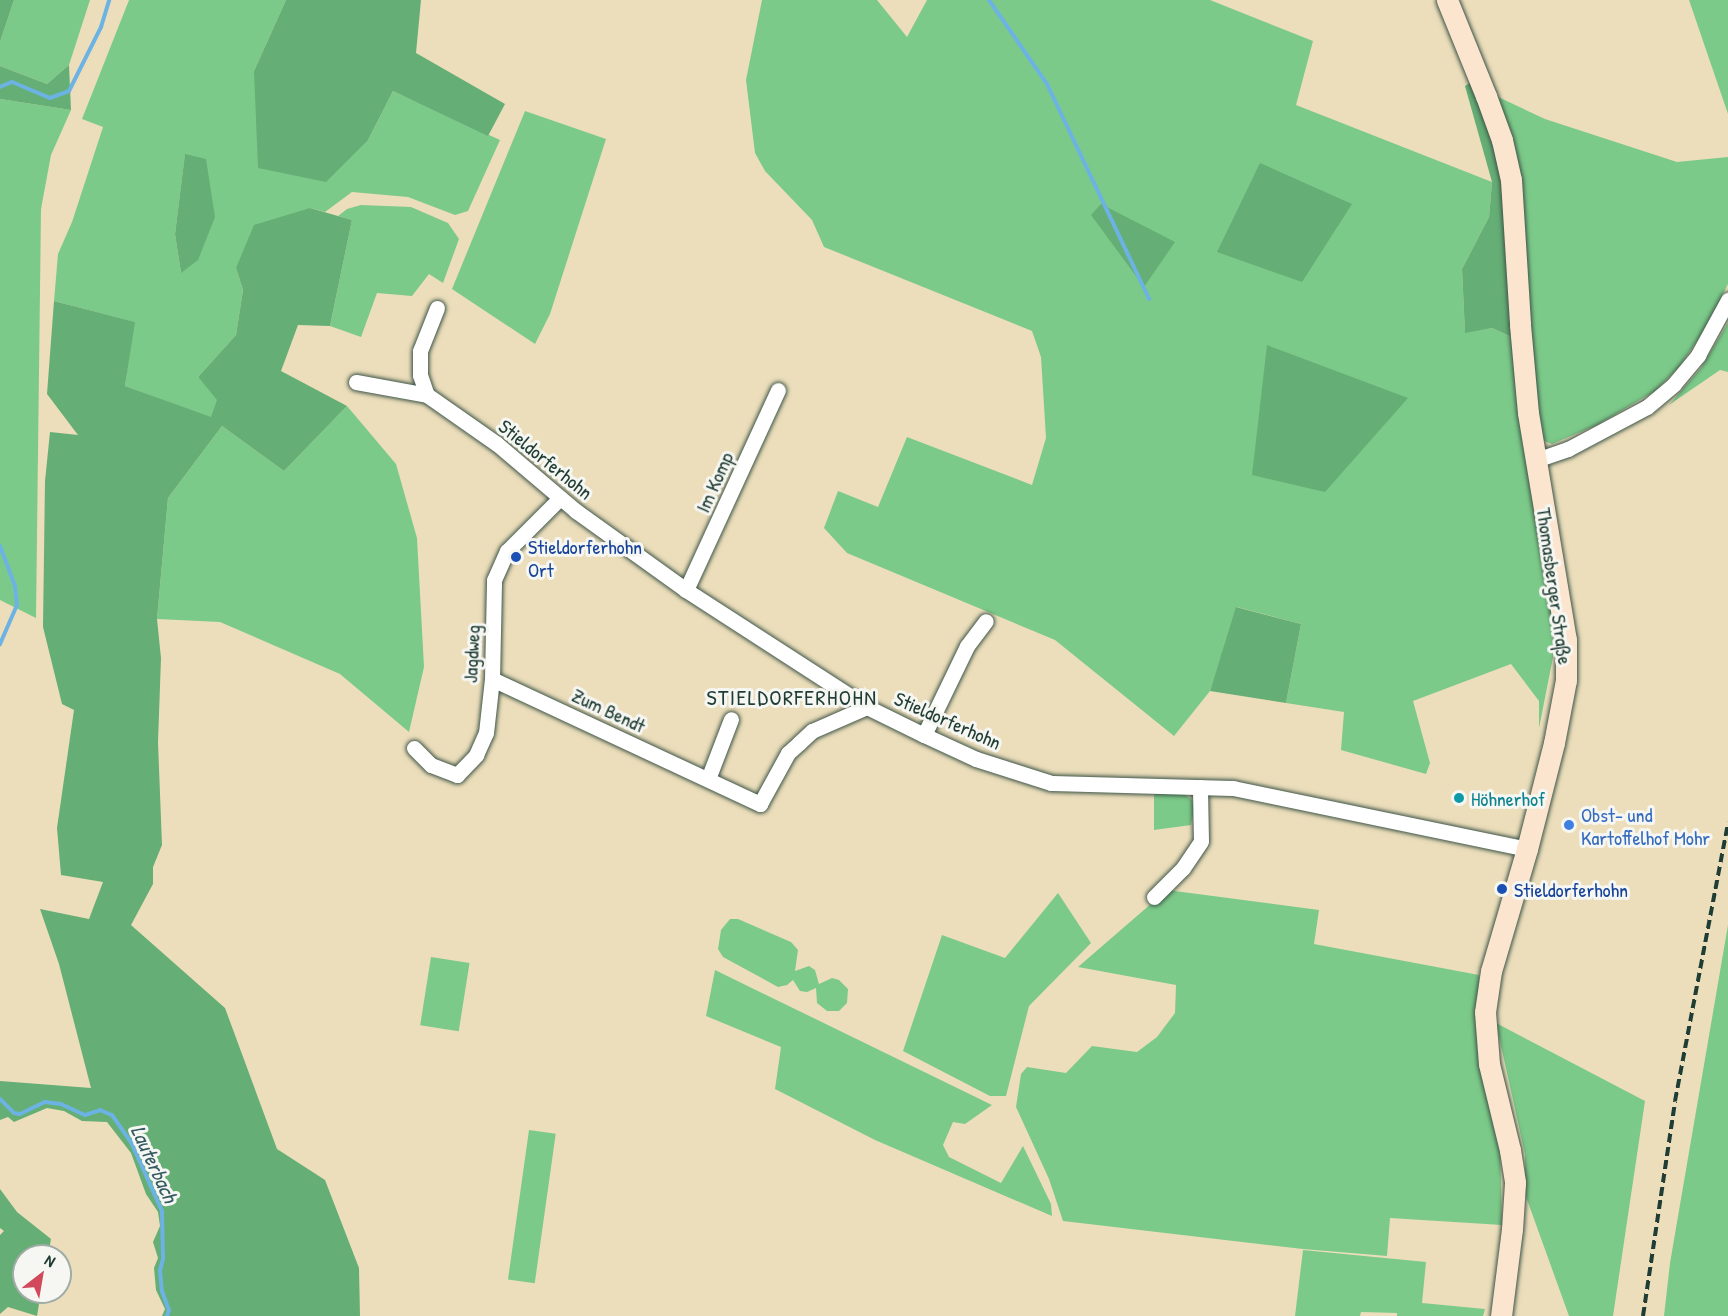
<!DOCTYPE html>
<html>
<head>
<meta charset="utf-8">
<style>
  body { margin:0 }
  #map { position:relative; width:1728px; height:1316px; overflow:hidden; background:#ecdebb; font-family:"Patrick Hand",sans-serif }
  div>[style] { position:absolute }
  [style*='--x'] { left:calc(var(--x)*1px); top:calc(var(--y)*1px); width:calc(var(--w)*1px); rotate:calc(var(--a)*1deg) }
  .green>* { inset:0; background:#7cca89; transform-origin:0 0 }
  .forest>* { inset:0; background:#65ae75 }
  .stream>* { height:4px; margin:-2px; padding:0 2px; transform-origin:2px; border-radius:2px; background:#6cb3e3 }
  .roads { filter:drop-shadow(0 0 2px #3e5548) drop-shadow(0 0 2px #3e5548) }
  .minor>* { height:15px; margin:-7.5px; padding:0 7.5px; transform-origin:7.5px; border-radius:7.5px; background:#fff }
  .secondary>* { height:21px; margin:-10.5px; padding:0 10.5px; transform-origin:10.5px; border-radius:10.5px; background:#fce5cf }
  .rail>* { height:4px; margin-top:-2px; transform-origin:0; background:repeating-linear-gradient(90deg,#1f3d34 0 9px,transparent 0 13.5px) }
  .dots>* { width:16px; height:16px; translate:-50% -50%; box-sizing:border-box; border:3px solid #f6f6f2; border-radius:50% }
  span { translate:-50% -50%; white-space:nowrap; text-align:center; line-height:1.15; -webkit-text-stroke:6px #f6f6f2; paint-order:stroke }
  .street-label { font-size:20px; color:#1f3d34 }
  .transit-label { font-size:20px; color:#164399 }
  .left { translate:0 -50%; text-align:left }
  .culture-label { font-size:20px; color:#0d838f }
  .shop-label { font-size:20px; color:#366cbe }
  .water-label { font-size:21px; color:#325a60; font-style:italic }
  .quarter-label { font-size:22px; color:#1f3d34; letter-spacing:1.5px }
  .north { position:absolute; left:12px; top:1244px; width:60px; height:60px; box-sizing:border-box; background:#f6f6f2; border:2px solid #a0aca6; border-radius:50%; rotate:31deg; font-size:16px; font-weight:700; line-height:24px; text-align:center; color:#1f3d34 }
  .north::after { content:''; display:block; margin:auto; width:21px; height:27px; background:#d1495b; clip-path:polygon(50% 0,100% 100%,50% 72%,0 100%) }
</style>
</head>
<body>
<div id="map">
  <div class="green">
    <i style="clip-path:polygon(14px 0,90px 0,69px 65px,47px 84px,0 66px,0 42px)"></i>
    <i style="clip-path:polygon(evenodd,129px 0,286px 0,254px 71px,368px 140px,393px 91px,500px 140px,468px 211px,455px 215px,408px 197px,352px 192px,325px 212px,310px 208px,236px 268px,243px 290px,236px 335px,198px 377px,218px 400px,211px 418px,125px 386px,134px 322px,54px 301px,58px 254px,72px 222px,103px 127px,82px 119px,129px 0,185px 155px,195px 157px,181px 273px,175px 234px,185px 155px)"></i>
    <i style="clip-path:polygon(762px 0,877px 0,907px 37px,927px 0,1210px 0,1313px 41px,1296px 105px,1492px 182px,1489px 217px,1462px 269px,1465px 332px,1492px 328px,1514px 338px,1557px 637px,1539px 728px,1539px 701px,1511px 664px,1413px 701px,1430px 763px,1426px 774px,1341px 750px,1344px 712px,1286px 703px,1301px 624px,1237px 607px,1210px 691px,1174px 736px,1055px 640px,847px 553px,824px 528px,838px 491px,878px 507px,907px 437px,1032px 485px,1046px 438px,1041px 357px,1032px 331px,824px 247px,812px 220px,765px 171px,755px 153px,746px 80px)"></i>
    <i style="clip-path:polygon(1689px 0,1728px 0,1728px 114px)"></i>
    <i style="clip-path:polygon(1496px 96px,1545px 119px,1677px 162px,1728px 157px,1728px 284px,1704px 331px,1679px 367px,1655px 391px,1597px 425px,1552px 444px,1539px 439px)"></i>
    <i style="clip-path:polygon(0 99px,71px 110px,51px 155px,41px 209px,36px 618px,0 600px)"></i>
    <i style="clip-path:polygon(525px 111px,606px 139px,550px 314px,535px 344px,452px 289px)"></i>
    <i style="clip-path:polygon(361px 205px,411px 207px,448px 223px,459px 239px,443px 283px,429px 274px,412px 296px,377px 293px,361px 337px,330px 326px,352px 220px,338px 216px,347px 209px)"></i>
    <i style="clip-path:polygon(1728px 323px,1728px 372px,1720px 370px,1669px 405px,1701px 368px)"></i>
    <i style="clip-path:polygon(347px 406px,396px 464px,417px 538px,424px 667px,409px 732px,340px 674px,220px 622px,157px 619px,168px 498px,222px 426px,284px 471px)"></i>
    <i style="clip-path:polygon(1154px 794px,1184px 794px,1192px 800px,1194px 809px,1191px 825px,1154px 830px)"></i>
    <i style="clip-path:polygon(1167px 890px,1319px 910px,1314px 944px,1479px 975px,1479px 1060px,1500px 1145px,1502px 1225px,1390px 1218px,1387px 1256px,1303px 1249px,1063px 1221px,1049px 1179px,1016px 1107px,1021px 1074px,1027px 1067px,1066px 1073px,1092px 1046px,1137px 1052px,1157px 1037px,1175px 1013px,1176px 985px,1078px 967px)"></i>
    <i style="clip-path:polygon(1058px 893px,1091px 943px,1029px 1006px,1006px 1096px,990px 1096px,903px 1051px,942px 935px,1005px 958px)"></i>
    <i style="clip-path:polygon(730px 919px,738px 919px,791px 942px,798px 950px,795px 971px,809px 966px,815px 970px,819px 984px,832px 978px,839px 980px,848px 989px,847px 1003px,839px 1011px,827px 1011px,817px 1003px,816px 988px,807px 992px,800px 991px,793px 980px,787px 985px,778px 987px,723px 957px,718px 949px,721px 930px)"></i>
    <i style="clip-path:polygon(1728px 925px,1728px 1316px,1664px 1316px,1670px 1263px)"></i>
    <i style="left:431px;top:957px;width:39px;height:69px;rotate:9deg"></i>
    <i style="clip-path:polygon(715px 970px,992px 1105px,965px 1124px,953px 1122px,943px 1145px,949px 1157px,1001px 1183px,1023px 1146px,1051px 1204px,1052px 1216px,875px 1140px,775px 1089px,781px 1047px,706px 1016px)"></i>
    <i style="clip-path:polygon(1496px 1023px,1645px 1101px,1613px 1316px,1569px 1316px,1525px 1194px,1525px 1154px)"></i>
    <i style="left:529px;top:1130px;width:27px;height:151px;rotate:8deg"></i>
    <i style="clip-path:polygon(1303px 1250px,1426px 1262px,1422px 1303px,1485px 1309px,1483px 1316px,1397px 1316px,1397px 1313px,1361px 1312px,1360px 1316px,1295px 1316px)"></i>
  </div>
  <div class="forest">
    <i style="clip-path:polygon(0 0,14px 0,0 42px)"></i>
    <i style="clip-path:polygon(286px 0,421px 0,416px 53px,505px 104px,488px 136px,393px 91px,368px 140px,326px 182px,258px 168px,254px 71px)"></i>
    <i style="clip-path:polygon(69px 65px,71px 110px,0 99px,0 66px,47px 84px)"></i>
    <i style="clip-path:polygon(1473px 81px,1499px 157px,1514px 338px,1492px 328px,1465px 333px,1462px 269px,1489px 217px,1492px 182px,1465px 86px)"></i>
    <i style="clip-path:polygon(185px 154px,206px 159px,215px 217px,198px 260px,181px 273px,175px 234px)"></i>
    <i style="clip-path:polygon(1260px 163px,1352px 204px,1302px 282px,1217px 252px)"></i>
    <i style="clip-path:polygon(1101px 204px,1175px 242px,1144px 287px,1091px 215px)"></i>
    <i style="clip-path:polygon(310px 208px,352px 220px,330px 326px,298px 325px,281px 371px,347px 406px,284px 471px,222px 426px,168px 498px,157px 619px,161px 658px,158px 742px,162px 845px,153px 867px,153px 884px,131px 925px,225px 1008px,277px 1149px,325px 1180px,359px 1268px,360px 1316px,162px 1316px,165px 1309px,156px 1290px,154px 1268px,158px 1258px,153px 1242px,160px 1226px,158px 1212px,146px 1194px,131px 1153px,107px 1122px,82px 1121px,64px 1111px,47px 1108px,14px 1122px,8px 1117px,0 1120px,0 1081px,91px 1088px,59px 964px,40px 909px,89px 919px,103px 882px,61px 875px,57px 828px,74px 710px,62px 704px,43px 627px,45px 481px,50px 432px,78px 435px,47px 394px,54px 301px,135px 322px,125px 386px,211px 417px,217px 400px,198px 377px,236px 335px,243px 290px,236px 268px,254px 225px)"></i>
    <i style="clip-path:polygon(1267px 345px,1408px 398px,1325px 492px,1252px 475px)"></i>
    <i style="clip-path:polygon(1236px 607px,1301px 624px,1286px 703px,1210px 691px)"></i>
    <i style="clip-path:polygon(0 1189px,17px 1212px,51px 1239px,48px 1256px,24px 1256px,24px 1292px,41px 1292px,37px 1316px,8px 1307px,0 1314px,0 1235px,4px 1231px,0 1228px)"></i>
  </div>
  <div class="stream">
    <i style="--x:989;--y:0;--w:102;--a:55.4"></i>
    <i style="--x:1047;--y:84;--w:238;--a:64.6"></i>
    <i style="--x:0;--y:87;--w:13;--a:-23"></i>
    <i style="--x:12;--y:82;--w:41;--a:22.8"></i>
    <i style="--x:50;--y:98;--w:20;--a:-20"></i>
    <i style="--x:69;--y:91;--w:72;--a:-63.4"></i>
    <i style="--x:101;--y:27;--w:28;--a:-73"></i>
    <i style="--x:0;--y:546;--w:43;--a:69.4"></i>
    <i style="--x:15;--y:586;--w:19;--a:84"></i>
    <i style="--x:17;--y:605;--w:43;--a:113.6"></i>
    <i style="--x:0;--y:1099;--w:20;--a:45"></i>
    <i style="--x:14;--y:1113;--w:6;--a:9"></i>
    <i style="--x:20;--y:1114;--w:28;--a:-26"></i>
    <i style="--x:45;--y:1102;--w:16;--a:7"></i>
    <i style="--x:61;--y:1104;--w:26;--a:25"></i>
    <i style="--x:85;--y:1115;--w:16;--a:-18"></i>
    <i style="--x:100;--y:1110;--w:13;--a:23"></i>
    <i style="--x:112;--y:1115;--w:33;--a:55"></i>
    <i style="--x:131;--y:1142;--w:76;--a:65.8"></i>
    <i style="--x:162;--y:1211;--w:48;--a:88.8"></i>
    <i style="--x:163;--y:1259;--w:11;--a:105"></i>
    <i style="--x:160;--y:1270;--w:21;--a:85"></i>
    <i style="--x:162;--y:1291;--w:20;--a:70"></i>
    <i style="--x:169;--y:1310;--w:6;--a:108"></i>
  </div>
  <div class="roads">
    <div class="minor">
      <i style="--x:437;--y:308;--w:46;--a:111.6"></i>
      <i style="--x:420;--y:351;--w:24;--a:90"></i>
      <i style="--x:420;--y:375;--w:21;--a:71"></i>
      <i style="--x:427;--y:395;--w:85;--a:35"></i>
      <i style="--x:497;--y:444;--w:104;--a:40.3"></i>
      <i style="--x:576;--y:511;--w:135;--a:35.7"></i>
      <i style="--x:686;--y:590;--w:216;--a:32.9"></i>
      <i style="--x:867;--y:707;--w:64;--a:26.2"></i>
      <i style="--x:924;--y:735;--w:57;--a:24.8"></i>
      <i style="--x:976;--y:759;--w:79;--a:17.7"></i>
      <i style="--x:1051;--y:783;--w:182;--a:1.6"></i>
      <i style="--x:1233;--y:788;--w:300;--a:11.7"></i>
      <i style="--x:356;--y:382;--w:72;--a:10.4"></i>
      <i style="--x:1536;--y:460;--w:34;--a:-19"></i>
      <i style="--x:1568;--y:449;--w:89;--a:-28"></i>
      <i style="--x:1647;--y:407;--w:35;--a:-40"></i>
      <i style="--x:1674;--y:384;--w:38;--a:-50"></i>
      <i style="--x:1698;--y:355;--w:63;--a:-61.4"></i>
      <i style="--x:686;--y:590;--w:220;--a:-65.3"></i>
      <i style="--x:492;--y:679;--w:296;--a:25"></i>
      <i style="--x:760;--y:804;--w:58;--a:-61.2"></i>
      <i style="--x:788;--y:753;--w:15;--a:-42"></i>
      <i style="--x:799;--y:743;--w:18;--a:-43"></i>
      <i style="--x:812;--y:731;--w:60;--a:-23.6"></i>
      <i style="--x:924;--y:735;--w:99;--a:-64.2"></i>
      <i style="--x:967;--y:646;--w:31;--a:-53"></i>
      <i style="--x:414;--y:748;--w:24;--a:45"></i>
      <i style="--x:431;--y:765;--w:28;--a:21"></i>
      <i style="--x:457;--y:775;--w:28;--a:-46"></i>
      <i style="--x:476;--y:755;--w:24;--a:-66"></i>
      <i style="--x:486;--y:733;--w:54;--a:-83.7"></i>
      <i style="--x:492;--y:679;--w:99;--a:-88.8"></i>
      <i style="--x:494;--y:580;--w:32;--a:-66"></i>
      <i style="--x:507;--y:551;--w:75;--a:-45"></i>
      <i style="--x:708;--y:779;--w:64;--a:-69"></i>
      <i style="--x:1154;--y:897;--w:41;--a:-45"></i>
      <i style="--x:1183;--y:868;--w:32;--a:-56"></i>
      <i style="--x:1201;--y:841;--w:54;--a:-91.1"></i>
    </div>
    <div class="secondary">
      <i style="--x:1447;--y:0;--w:104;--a:67.9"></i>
      <i style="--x:1486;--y:96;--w:47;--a:70"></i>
      <i style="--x:1502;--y:140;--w:41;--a:77.3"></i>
      <i style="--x:1511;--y:180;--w:145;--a:86.4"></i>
      <i style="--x:1520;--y:325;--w:88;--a:84.8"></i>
      <i style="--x:1528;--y:413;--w:229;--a:80.5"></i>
      <i style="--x:1566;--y:639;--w:41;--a:90"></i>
      <i style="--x:1566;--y:680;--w:64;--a:100.8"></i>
      <i style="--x:1554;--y:743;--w:109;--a:104.3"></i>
      <i style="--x:1527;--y:849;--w:127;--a:106.4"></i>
      <i style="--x:1491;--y:971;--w:41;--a:98.3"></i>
      <i style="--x:1485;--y:1012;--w:52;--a:85.6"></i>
      <i style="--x:1489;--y:1064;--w:89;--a:76.3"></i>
      <i style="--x:1510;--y:1150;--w:33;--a:81"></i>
      <i style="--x:1515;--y:1183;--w:46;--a:93.7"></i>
      <i style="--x:1512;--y:1229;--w:88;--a:97.2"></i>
    </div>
  </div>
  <div class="rail">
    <i style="--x:1643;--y:1316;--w:217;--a:-81.5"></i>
    <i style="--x:1675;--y:1101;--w:284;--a:-79.2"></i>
  </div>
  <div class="dots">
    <i style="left:516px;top:557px;background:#1a4fb4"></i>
    <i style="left:1459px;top:798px;background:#0f9aa8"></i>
    <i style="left:1569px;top:825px;background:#3f7fe0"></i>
    <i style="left:1502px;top:889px;background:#1a4fb4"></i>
  </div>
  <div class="street-label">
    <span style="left:546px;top:459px;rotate:39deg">Stieldorferhohn</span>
    <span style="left:714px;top:482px;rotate:-66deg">Im Komp</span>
    <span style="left:1555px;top:586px;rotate:82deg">Thomasberger Straße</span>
    <span style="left:471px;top:654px;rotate:-87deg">Jagdweg</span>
    <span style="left:609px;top:710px;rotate:25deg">Zum Bendt</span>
    <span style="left:948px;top:720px;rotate:24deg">Stieldorferhohn</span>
  </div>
  <div class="transit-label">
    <span class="left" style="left:528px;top:558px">Stieldorferhohn<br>Ort</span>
    <span class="left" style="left:1514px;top:889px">Stieldorferhohn</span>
  </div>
  <div class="culture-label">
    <span class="left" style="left:1471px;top:798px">Höhnerhof</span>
  </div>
  <div class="shop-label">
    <span class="left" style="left:1581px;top:826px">Obst- und<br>Kartoffelhof Mohr</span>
  </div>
  <div class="water-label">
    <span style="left:154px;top:1164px;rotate:65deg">Lauterbach</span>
  </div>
  <div class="quarter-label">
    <span style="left:792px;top:698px">STIELDORFERHOHN</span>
  </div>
  <div class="north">N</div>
</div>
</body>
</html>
